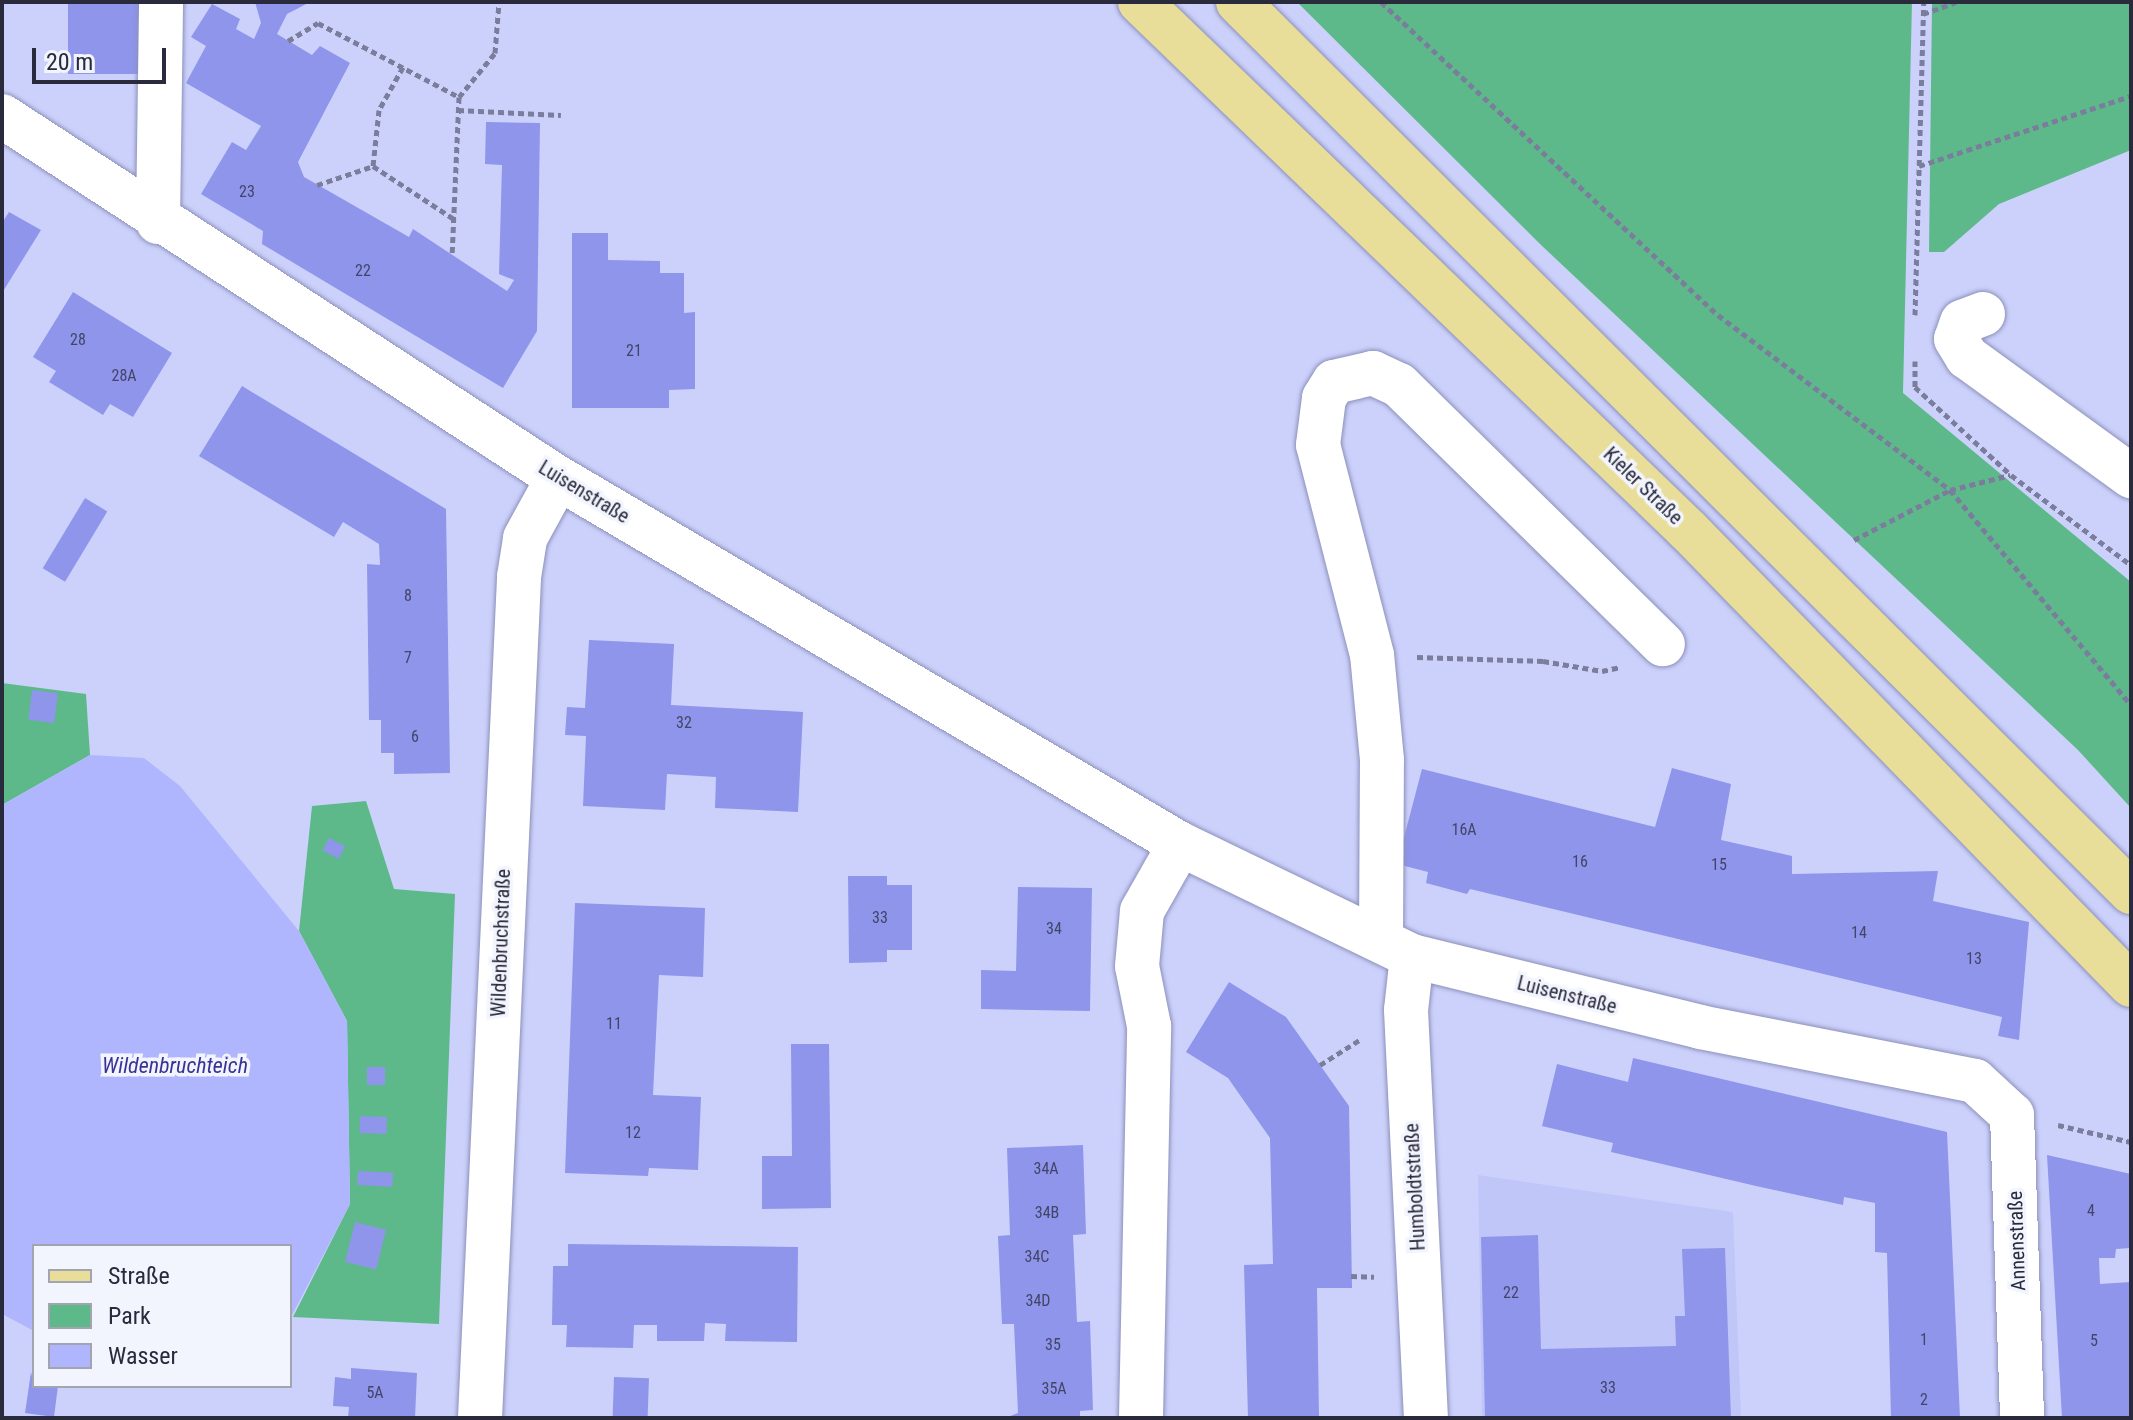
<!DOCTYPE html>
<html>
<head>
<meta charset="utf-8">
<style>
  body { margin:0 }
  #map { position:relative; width:2133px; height:1420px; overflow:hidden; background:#ccd1fc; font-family:"Roboto Condensed",sans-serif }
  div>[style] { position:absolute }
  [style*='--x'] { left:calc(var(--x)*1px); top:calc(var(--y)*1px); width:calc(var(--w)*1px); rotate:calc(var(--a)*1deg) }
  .built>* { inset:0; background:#c0c6f7 }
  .green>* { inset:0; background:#5db98a }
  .water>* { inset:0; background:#afb6fd }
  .building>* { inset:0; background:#8e95eb; transform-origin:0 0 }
  .path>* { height:5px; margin-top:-2.5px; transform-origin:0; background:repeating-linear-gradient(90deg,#7a7d9b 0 6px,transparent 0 10px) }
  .roads { filter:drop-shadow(0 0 2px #8c91ba) drop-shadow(0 0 2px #8c91ba) }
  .minor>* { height:44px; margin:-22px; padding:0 22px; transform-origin:22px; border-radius:22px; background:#fff }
  .major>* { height:44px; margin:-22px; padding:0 22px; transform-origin:22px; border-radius:22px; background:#e9dd9a }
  span { translate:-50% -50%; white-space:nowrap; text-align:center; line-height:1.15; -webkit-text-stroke:7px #f3f5fe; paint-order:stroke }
  .number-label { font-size:16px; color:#424567 }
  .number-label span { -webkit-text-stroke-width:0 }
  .street-label { font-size:20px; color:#292a3b }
  .water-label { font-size:22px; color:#393395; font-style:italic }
  .frame { position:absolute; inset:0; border:4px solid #292a3b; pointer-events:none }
  .legend { position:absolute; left:32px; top:1244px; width:260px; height:144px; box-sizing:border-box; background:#f3f5fe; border:2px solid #a2a4b0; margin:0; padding:10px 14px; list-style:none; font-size:24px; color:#292a3b }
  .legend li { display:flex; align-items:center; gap:16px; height:40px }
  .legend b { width:40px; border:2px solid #a2a4b0 }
  .scale { position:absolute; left:32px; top:48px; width:134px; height:36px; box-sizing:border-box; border:4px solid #292a3b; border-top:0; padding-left:10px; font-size:24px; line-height:28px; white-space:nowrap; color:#292a3b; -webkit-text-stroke:6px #f3f5fe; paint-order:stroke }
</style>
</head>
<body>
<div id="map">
  <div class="built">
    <i style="clip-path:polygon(1478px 1175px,1733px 1212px,1741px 1418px,1482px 1418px)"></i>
  </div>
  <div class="green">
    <i style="clip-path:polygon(1297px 2px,1912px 2px,1903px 393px,2131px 582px,2131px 808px,2078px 750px,1540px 244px)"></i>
    <i style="clip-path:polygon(1932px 2px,2131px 2px,2131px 150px,1999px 204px,1944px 252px,1929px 252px)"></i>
    <i style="clip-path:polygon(2px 683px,86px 694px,90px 755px,2px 805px)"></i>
    <i style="clip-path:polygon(366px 801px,394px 889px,455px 894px,439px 1324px,293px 1317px,350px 1204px,347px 1021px,299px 931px,312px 806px)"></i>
  </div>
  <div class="water">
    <i style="clip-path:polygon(90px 755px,144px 758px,180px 786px,299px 931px,347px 1021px,350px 1204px,290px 1319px,290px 1246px,34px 1246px,34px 1331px,2px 1314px,2px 805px)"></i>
  </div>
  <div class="building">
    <i style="left:68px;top:2px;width:79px;height:72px"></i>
    <i style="clip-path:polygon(255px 2px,310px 2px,287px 14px,277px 34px,312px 55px,320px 46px,350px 63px,298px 162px,304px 177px,409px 237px,413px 229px,507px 291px,514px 280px,499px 274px,502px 165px,485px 164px,486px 122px,540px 123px,537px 331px,503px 388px,262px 244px,263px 231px,201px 194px,232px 142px,246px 150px,261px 126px,186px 83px,206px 46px,191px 37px,212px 4px,240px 19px,236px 29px,254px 39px,261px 23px)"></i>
    <i style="clip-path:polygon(9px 212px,41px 230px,2px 293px,2px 223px)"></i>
    <i style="clip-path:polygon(572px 233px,608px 233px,608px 260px,660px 261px,660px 273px,684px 273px,684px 313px,695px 312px,695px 389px,669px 390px,669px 408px,572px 408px)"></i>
    <i style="clip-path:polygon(73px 292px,172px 353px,133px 417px,110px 404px,103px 415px,49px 382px,56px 371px,33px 357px)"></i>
    <i style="clip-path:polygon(242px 386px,446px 509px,450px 773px,394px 774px,394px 753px,381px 753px,381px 720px,369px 720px,367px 564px,380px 565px,379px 544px,343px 522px,334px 537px,199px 456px)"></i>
    <i style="left:85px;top:498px;width:26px;height:82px;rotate:31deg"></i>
    <i style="clip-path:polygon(589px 640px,674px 644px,671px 705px,803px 712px,798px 812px,715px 808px,716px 777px,667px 774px,665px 810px,583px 806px,586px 736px,565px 735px,567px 707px,585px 708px)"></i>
    <i style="left:32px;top:690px;width:26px;height:30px;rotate:7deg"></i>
    <i style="clip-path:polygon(1672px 768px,1731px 784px,1721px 840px,1792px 856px,1792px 874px,1938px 871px,1933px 901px,2029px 922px,2019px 1040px,1998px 1036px,2002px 1017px,1470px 889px,1467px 894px,1426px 883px,1428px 872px,1397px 864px,1422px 769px,1655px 827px)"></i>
    <i style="left:329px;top:838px;width:18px;height:14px;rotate:27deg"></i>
    <i style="clip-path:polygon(848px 876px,887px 876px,887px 885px,912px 885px,912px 950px,887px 950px,887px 962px,849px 963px)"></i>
    <i style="clip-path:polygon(1018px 887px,1092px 888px,1090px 1011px,981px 1009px,981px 970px,1016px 971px)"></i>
    <i style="clip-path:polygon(575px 903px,705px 908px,703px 977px,659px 975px,653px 1095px,701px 1097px,698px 1170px,649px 1168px,648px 1176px,565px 1173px)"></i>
    <i style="clip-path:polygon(1229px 982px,1286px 1017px,1349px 1106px,1352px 1288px,1317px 1288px,1319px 1418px,1248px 1418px,1244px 1265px,1273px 1264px,1270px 1138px,1228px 1078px,1186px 1052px)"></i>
    <i style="clip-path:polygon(791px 1044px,829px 1044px,831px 1208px,762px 1209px,762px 1156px,792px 1156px)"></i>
    <i style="clip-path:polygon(1633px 1058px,1947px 1132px,1960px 1418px,1891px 1418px,1887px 1253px,1875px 1252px,1875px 1203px,1844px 1197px,1843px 1205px,1756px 1186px,1611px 1152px,1613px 1143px,1542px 1126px,1557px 1064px,1628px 1082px)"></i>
    <i style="left:367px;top:1067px;width:18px;height:18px"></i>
    <i style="left:360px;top:1116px;width:27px;height:17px;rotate:2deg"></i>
    <i style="clip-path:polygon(1083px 1145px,1086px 1234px,1073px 1235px,1075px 1277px,1077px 1322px,1090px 1321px,1093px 1410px,1080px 1411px,1080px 1418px,1005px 1418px,1018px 1413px,1014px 1324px,1002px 1324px,998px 1236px,1010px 1235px,1007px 1148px)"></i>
    <i style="clip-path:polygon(2047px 1155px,2131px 1174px,2131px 1248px,2116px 1249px,2115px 1258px,2099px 1258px,2100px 1284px,2131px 1282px,2131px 1418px,2062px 1418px)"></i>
    <i style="left:358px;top:1171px;width:35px;height:14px;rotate:3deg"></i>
    <i style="left:355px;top:1222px;width:32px;height:41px;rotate:14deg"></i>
    <i style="clip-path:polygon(1538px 1235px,1541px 1349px,1676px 1346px,1675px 1316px,1685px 1316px,1682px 1249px,1725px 1248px,1731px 1418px,1485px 1418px,1481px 1237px)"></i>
    <i style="clip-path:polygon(568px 1244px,798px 1247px,797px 1342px,725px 1341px,726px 1324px,705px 1323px,704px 1341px,657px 1341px,657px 1325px,634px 1325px,633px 1348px,566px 1347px,567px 1325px,552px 1325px,553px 1266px,568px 1266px)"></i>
    <i style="clip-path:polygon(351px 1368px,417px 1373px,415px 1418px,348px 1418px,349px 1407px,333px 1406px,335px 1377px,351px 1379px)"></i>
    <i style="clip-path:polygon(31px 1372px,34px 1386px,58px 1386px,54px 1417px,25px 1413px)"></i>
    <i style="left:614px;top:1377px;width:35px;height:41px;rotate:2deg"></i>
  </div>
  <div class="path">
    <i style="--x:1381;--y:2;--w:460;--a:42.9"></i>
    <i style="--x:1718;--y:315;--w:291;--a:37"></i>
    <i style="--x:1950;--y:490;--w:281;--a:49.9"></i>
    <i style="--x:1923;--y:14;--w:35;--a:-20"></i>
    <i style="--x:288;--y:41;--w:35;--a:-31"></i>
    <i style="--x:318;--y:23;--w:159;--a:27.7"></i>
    <i style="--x:459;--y:97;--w:158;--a:92.5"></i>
    <i style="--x:403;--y:67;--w:49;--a:119.2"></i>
    <i style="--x:379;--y:110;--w:56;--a:96.1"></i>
    <i style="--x:373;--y:166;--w:97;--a:33.2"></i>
    <i style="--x:459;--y:97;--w:57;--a:-50.7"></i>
    <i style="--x:495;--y:53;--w:51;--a:-85.5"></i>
    <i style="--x:458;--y:110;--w:103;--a:2.8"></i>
    <i style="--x:1919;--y:166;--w:223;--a:-18.3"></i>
    <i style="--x:317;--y:185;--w:59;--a:-18.7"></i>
    <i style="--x:1915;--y:315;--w:313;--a:-88.4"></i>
    <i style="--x:1915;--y:361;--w:26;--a:90"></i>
    <i style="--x:1915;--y:387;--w:130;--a:42.5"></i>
    <i style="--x:2011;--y:475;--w:150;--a:36.9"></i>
    <i style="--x:1854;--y:540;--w:108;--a:-27.5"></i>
    <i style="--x:1950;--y:490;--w:62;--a:-14"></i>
    <i style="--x:1417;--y:657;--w:126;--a:1.8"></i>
    <i style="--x:1543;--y:661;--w:60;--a:9.6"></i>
    <i style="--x:1602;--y:671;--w:19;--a:-12"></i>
    <i style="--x:1320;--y:1065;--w:49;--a:-32.4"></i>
    <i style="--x:2058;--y:1125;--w:75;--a:13.1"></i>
    <i style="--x:1351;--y:1276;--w:23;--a:2"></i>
  </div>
  <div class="roads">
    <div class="minor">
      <i style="--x:2;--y:116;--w:660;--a:33.06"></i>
      <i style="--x:555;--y:476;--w:725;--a:30.49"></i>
      <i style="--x:1180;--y:844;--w:258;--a:25.8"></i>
      <i style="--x:1412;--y:956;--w:297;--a:13.8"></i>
      <i style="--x:1700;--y:1027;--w:280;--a:11.1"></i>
      <i style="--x:1975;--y:1081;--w:50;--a:42.6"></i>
      <i style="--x:2012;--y:1115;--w:303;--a:88.1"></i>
      <i style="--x:158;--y:222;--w:220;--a:-89.2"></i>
      <i style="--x:1983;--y:314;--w:22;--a:159"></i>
      <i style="--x:1962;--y:322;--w:18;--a:109"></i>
      <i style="--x:1956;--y:339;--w:21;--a:59"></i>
      <i style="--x:1967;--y:357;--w:203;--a:36"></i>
      <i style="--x:1381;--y:940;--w:180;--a:-89.7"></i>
      <i style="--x:1382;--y:760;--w:105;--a:-95.4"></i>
      <i style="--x:1372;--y:655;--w:217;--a:-104.4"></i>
      <i style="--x:1318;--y:445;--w:47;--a:-82.7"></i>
      <i style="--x:1324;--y:398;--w:19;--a:-58"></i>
      <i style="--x:1334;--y:382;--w:40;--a:-13"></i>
      <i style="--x:1373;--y:373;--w:29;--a:25"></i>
      <i style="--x:1399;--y:385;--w:370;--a:44.5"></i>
      <i style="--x:1412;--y:956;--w:54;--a:96.3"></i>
      <i style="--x:1406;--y:1010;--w:408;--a:87.2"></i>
      <i style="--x:480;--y:1418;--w:842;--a:-87.34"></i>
      <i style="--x:519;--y:577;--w:39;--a:-81"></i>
      <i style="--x:525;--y:538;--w:68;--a:-61.2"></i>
      <i style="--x:1141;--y:1418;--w:392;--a:-88.8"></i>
      <i style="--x:1149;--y:1026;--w:61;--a:-101.3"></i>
      <i style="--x:1137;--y:966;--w:55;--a:-84.8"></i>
      <i style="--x:1142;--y:911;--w:77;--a:-60.4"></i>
    </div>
    <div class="major">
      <i style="--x:1140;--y:2;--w:761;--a:43.94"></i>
      <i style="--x:1688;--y:530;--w:635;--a:45.77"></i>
      <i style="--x:1238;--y:2;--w:1261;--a:44.9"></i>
    </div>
  </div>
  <div class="number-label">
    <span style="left:247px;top:192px">23</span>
    <span style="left:363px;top:271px">22</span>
    <span style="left:78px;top:340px">28</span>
    <span style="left:634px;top:351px">21</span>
    <span style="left:124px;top:376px">28A</span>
    <span style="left:408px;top:596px">8</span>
    <span style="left:408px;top:658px">7</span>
    <span style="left:684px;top:723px">32</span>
    <span style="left:415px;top:737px">6</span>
    <span style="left:1464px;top:830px">16A</span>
    <span style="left:1580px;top:862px">16</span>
    <span style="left:1719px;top:865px">15</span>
    <span style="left:880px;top:918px">33</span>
    <span style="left:1054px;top:929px">34</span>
    <span style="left:1859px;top:933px">14</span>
    <span style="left:1974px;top:959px">13</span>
    <span style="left:614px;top:1024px">11</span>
    <span style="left:633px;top:1133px">12</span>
    <span style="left:1046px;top:1169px">34A</span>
    <span style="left:2091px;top:1211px">4</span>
    <span style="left:1047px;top:1213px">34B</span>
    <span style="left:1037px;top:1257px">34C</span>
    <span style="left:1511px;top:1293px">22</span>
    <span style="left:1038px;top:1301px">34D</span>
    <span style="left:1924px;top:1340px">1</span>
    <span style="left:2094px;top:1341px">5</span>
    <span style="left:1053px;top:1345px">35</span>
    <span style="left:1608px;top:1388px">33</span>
    <span style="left:1054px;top:1389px">35A</span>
    <span style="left:375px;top:1393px">5A</span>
    <span style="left:1924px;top:1400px">2</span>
  </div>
  <div class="street-label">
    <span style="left:1643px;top:486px;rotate:44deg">Kieler Straße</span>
    <span style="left:584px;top:492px;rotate:31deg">Luisenstraße</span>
    <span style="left:501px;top:943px;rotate:-88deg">Wildenbruchstraße</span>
    <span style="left:1567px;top:995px;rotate:14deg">Luisenstraße</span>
    <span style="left:1415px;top:1187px;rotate:-93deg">Humboldtstraße</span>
    <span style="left:2017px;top:1241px;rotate:-92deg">Annenstraße</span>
  </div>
  <div class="water-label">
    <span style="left:175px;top:1066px">Wildenbruchteich</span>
  </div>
  <div class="frame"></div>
  <ul class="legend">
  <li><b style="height:10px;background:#e9dd9a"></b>Straße</li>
  <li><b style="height:22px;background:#5db98a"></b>Park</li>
  <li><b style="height:22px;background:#afb6fd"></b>Wasser</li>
  </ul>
  <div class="scale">20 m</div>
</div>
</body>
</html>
